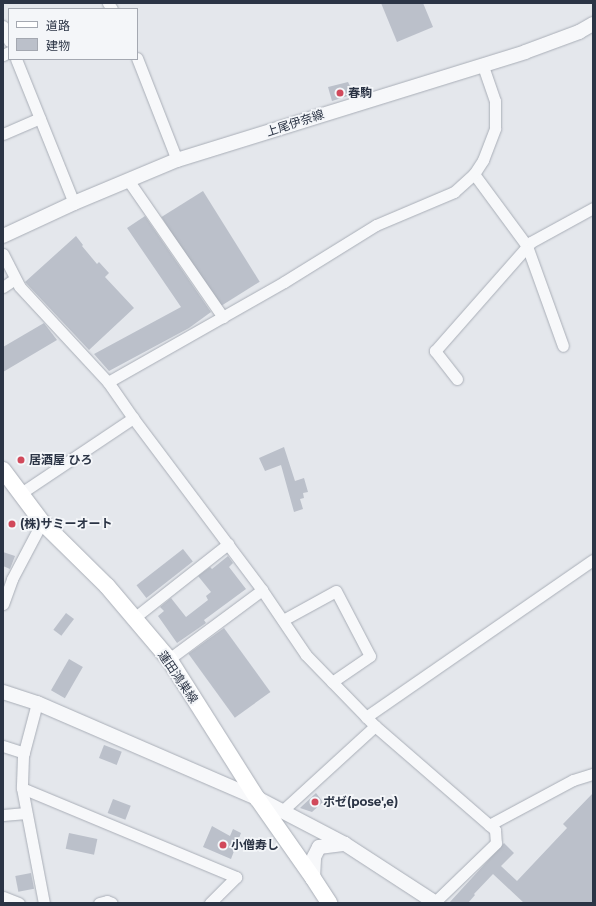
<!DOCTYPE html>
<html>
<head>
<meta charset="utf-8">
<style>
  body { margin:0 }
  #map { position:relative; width:596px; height:906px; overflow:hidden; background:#e4e7ec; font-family:Montserrat,"Noto Sans JP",sans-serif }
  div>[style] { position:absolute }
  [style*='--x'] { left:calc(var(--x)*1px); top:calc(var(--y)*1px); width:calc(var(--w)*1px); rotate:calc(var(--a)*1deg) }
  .building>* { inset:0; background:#bbc0ca; transform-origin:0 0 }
  .roads { filter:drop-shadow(0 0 1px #a9aeb7) drop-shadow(0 0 1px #a9aeb7) }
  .minor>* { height:11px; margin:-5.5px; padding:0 5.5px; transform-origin:5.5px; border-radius:5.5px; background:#f7f8fa }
  .tertiary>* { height:14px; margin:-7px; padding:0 7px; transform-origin:7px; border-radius:7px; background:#f7f8fa }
  .secondary>* { height:16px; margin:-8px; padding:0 8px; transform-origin:8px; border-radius:8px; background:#fff }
  .dots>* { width:11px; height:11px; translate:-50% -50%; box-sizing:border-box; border:2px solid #f4f6f9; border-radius:50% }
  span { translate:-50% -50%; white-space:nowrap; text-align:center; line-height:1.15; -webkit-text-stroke:3.5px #f4f6f9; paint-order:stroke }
  .poi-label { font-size:12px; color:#2b3445; font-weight:700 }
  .left { translate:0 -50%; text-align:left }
  .street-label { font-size:12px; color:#2b3445 }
  .frame { position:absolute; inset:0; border:4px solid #2b3445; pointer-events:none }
  .legend { position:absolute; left:8px; top:8px; width:130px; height:52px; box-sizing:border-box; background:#f4f6f9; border:1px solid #a4a8b1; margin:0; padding:5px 7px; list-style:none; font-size:12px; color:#2b3445 }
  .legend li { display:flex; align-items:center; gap:8px; height:20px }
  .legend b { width:20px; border:1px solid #a4a8b1 }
</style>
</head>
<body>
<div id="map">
  <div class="building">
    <i style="clip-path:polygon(381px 3px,423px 3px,433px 27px,397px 42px)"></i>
    <i style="clip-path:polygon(348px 82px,354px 94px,332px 101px,328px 87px)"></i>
    <i style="left:203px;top:191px;width:107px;height:49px;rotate:58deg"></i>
    <i style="clip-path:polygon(145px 216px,211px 312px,189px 328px,109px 371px,94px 354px,181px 307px,127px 228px)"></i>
    <i style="clip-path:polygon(76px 236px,83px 245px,82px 246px,97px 264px,99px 262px,109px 273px,105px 277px,134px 308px,89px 350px,25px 282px)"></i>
    <i style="clip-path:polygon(44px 323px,57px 340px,3px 372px,3px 347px)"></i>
    <i style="clip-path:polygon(284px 447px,295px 481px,304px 478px,308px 492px,303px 493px,304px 498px,300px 499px,303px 509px,294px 512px,281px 465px,265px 471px,259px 458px)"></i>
    <i style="left:183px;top:549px;width:16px;height:59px;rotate:52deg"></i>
    <i style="clip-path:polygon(3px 552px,15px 556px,10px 569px,3px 566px)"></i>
    <i style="clip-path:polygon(228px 556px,233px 563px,229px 567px,246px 589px,204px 620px,206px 623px,177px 643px,158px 616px,164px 611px,160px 607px,171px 598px,186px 617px,208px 600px,206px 596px,211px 592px,198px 576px,210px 567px,212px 569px)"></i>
    <i style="left:66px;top:613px;width:10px;height:21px;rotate:37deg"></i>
    <i style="left:224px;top:628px;width:79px;height:44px;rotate:54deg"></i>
    <i style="left:69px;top:659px;width:16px;height:36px;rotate:30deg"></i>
    <i style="left:104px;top:745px;width:19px;height:14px;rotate:21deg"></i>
    <i style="clip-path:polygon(316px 793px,323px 802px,312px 812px,300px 808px)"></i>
    <i style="clip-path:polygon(593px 793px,593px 903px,524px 903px,493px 874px,474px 894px,475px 895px,468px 903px,449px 903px,504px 843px,514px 853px,501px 866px,517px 881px,567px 828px,563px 824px)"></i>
    <i style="left:113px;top:799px;width:19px;height:15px;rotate:21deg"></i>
    <i style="clip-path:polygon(212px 826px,230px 836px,233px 829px,241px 833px,231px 859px,203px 847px)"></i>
    <i style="left:69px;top:833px;width:29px;height:16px;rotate:12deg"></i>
    <i style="left:31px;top:873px;width:16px;height:16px;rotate:79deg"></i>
  </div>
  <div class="roads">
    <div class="minor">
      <i style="--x:108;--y:3;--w:7;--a:56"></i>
      <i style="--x:3;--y:26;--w:16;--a:68"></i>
      <i style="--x:3;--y:55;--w:7;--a:-27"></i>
      <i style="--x:137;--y:58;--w:110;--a:68.6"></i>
      <i style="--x:16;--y:59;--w:155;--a:68.1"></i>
      <i style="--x:3;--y:134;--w:40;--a:-23.4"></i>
      <i style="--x:474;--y:174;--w:89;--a:53.6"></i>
      <i style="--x:527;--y:246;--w:106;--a:70.2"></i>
      <i style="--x:128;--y:180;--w:167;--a:55.3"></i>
      <i style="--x:3;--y:254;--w:36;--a:63"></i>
      <i style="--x:19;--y:286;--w:131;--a:47.2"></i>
      <i style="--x:108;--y:382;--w:44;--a:55.2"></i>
      <i style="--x:133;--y:418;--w:215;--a:53.1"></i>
      <i style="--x:262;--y:590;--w:78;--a:55.9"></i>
      <i style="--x:306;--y:655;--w:99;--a:45.8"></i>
      <i style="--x:375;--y:726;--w:159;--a:40.9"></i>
      <i style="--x:495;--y:830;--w:13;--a:86"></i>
      <i style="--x:496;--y:843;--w:85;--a:136"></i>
      <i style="--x:3;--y:287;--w:14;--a:-34"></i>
      <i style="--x:457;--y:379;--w:36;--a:-128"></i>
      <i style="--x:435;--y:351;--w:145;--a:-48.6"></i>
      <i style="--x:531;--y:242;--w:71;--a:-28.7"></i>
      <i style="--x:108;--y:382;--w:202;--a:-29.6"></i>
      <i style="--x:284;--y:282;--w:108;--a:-31.8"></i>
      <i style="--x:376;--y:225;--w:85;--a:-22.9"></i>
      <i style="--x:454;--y:192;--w:27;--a:-42"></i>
      <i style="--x:474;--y:174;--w:17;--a:-57"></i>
      <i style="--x:483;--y:160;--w:34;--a:-69"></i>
      <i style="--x:495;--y:128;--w:27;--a:-90"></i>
      <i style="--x:495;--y:101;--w:37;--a:-109"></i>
      <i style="--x:21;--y:493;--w:135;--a:-33.8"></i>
      <i style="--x:3;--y:604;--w:27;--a:-70"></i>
      <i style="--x:12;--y:579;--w:64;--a:-62.2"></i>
      <i style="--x:134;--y:618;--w:120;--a:-38.2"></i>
      <i style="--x:283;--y:620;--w:60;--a:-28.7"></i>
      <i style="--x:336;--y:591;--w:73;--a:62.4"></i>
      <i style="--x:370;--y:656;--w:46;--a:145.6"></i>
      <i style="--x:169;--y:659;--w:116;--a:-36.6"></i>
      <i style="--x:37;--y:703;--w:55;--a:104.8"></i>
      <i style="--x:23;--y:756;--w:32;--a:92"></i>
      <i style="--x:22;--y:788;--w:117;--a:79.2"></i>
      <i style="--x:366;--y:717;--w:276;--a:-34.7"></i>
      <i style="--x:3;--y:746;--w:22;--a:18"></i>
      <i style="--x:22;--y:788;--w:232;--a:22.6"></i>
      <i style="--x:236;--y:877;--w:37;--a:135"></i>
      <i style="--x:282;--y:811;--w:126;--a:-42.4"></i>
      <i style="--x:3;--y:815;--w:23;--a:-5"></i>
      <i style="--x:489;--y:825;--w:95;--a:-28.2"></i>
      <i style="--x:573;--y:780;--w:21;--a:-17"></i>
      <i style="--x:3;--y:897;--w:17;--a:21"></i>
      <i style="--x:99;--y:903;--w:8;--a:-14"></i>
      <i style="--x:107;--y:901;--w:5;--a:22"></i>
    </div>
    <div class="tertiary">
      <i style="--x:3;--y:236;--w:78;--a:-24.9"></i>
      <i style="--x:74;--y:203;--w:112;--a:-22.7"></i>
      <i style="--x:177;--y:160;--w:364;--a:-17.2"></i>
      <i style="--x:525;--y:52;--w:58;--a:-20.3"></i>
      <i style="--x:579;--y:32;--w:16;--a:-30"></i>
      <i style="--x:3;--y:692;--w:36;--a:18"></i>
      <i style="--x:37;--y:703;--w:240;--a:23.4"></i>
      <i style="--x:257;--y:798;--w:99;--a:27.6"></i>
      <i style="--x:345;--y:844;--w:108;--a:33"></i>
      <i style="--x:313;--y:878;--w:21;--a:-87"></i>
      <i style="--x:314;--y:857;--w:11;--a:-63"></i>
      <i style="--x:319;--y:847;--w:26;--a:-7"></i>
    </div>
    <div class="secondary">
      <i style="--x:3;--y:470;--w:65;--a:53.1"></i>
      <i style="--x:42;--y:522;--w:91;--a:44.6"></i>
      <i style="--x:107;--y:586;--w:96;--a:49.7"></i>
      <i style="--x:169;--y:659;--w:165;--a:57.7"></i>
      <i style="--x:257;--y:798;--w:98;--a:55"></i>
      <i style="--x:313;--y:878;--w:30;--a:57"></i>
    </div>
  </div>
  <div class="dots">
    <i style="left:340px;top:93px;background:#d1495b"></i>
    <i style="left:21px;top:460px;background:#d1495b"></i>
    <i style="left:12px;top:524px;background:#d1495b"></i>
    <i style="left:315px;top:802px;background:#d1495b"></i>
    <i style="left:223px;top:845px;background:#d1495b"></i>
  </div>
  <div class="poi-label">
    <span class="left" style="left:348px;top:93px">春駒</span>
    <span class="left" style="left:29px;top:460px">居酒屋 ひろ</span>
    <span class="left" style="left:20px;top:524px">(株)サミーオート</span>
    <span class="left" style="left:323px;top:802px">ポゼ(pose',e)</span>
    <span class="left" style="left:231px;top:845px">小僧寿し</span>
  </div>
  <div class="street-label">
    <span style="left:295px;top:123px;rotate:-18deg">上尾伊奈線</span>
    <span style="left:178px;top:677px;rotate:56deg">蓮田鴻巣線</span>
  </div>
  <div class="frame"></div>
  <ul class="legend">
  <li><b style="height:5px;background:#fff"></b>道路</li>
  <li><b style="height:11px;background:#bbc0ca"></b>建物</li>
  </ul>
</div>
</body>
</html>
